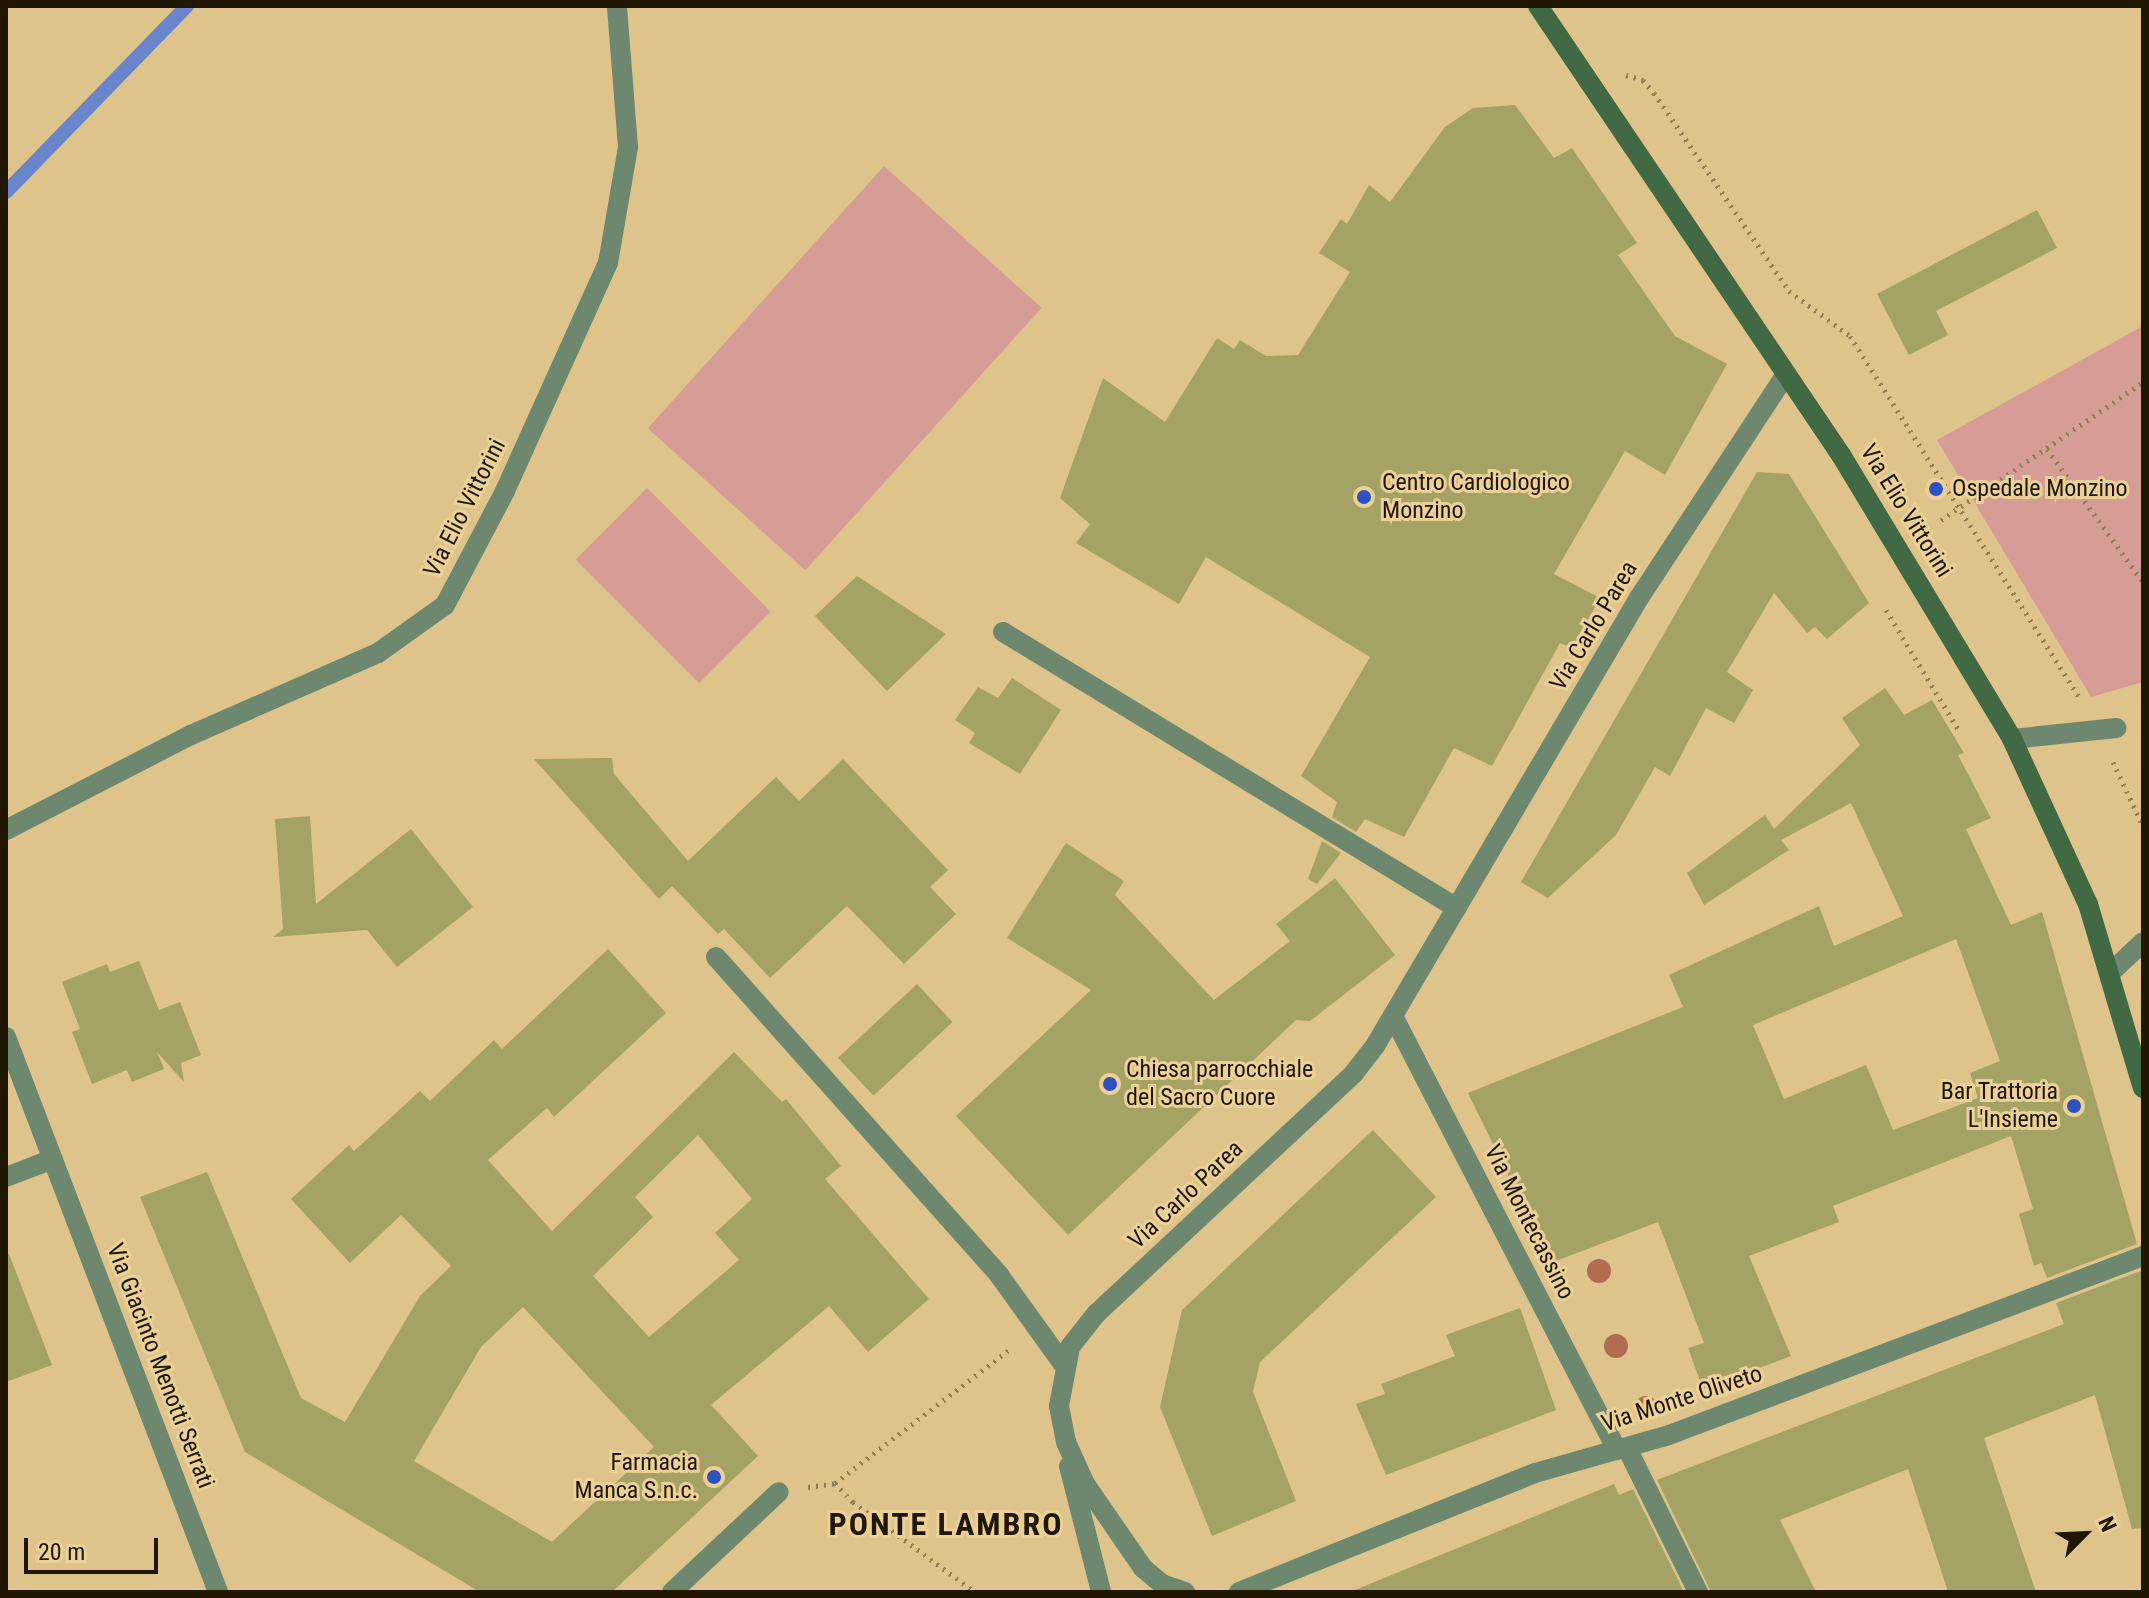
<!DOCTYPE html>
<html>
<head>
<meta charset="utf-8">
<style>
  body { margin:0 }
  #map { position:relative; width:2149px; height:1598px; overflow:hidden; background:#dec48a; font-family:"Roboto Condensed",sans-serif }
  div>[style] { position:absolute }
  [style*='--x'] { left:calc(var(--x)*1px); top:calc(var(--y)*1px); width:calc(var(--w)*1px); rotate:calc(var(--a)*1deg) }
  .green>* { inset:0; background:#d69d96; transform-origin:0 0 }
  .stream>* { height:14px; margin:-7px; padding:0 7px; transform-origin:7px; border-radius:7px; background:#6985cc }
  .building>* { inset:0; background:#a5a266; transform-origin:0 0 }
  .path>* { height:5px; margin-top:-2.5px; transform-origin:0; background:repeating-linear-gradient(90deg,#917e53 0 2px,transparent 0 8px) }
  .lane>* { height:20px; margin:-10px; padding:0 10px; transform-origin:10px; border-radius:10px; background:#6d886e }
  .street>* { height:20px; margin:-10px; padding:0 10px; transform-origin:10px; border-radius:10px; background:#6d886e }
  .secondary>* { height:20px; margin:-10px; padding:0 10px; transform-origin:10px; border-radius:10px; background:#406944 }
  .trees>* { width:24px; height:24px; margin:-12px; border-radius:50%; background:#b26d51 }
  .dots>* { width:22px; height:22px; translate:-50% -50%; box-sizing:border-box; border:4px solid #ecd196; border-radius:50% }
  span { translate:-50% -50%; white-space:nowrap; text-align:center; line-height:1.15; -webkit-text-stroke:6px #ecd196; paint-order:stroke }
  .poi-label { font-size:24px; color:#201601 }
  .left { translate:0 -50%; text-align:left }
  .right { translate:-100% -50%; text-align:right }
  .street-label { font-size:24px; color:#201601 }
  .district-label { font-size:32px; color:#201601; font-weight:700; letter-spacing:2px }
  .frame { position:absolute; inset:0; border:8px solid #201601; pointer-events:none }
  .north { position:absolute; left:2045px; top:1494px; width:80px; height:80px; -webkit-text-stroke:6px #ecd196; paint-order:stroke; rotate:66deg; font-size:22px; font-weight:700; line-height:32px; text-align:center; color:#201601 }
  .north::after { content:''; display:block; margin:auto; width:28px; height:36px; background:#201601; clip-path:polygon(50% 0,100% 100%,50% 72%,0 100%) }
  .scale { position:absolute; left:24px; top:1538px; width:134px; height:36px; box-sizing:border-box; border:4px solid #201601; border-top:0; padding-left:10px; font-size:24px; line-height:28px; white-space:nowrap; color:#201601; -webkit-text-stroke:6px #ecd196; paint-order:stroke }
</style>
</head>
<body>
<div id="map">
  <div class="green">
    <i style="left:884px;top:166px;width:212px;height:353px;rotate:42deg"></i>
    <i style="clip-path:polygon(2143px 326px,2143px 682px,2091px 697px,1937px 440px)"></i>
    <i style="left:647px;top:488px;width:175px;height:101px;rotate:45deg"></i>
  </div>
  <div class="stream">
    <i style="--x:6;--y:192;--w:260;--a:-45.8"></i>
  </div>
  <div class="building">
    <i style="clip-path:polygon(1515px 105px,1554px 158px,1572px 148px,1637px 243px,1618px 255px,1675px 336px,1727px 364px,1665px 475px,1625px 451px,1554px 574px,1600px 598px,1572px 648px,1560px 643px,1492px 766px,1454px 748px,1404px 837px,1365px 819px,1356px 832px,1332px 817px,1337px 802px,1301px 776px,1370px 657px,1206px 557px,1179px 604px,1076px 543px,1090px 524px,1060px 498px,1103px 378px,1165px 422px,1217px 338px,1234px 349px,1240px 340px,1266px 356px,1298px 355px,1350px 272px,1319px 253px,1341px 219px,1347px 224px,1369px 185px,1390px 202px,1445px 127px,1473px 108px)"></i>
    <i style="clip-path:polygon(2037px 210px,2057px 248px,1936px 311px,1948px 335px,1909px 355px,1877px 294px)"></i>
    <i style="clip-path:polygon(1757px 472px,1789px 474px,1869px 603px,1827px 639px,1815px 627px,1807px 633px,1774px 593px,1727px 672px,1753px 690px,1734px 723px,1706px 708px,1670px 776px,1655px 767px,1616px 835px,1548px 898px,1521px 882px)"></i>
    <i style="clip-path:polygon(857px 576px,946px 634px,887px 691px,815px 616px)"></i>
    <i style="clip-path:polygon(1012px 678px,1061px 710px,1020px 774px,969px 743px,975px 733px,955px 720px,978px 687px,998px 698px)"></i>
    <i style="clip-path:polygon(evenodd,1885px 688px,1904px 715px,1932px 700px,1964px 753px,1958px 755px,1991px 818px,1966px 829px,2011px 925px,2042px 912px,2137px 1244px,2047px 1278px,2041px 1263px,2034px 1266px,2019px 1214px,2033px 1209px,2011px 1136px,1833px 1206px,1839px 1222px,1749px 1256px,1791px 1356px,1703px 1389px,1688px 1348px,1704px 1343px,1658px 1222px,1551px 1263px,1468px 1093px,1683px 1007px,1669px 975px,1819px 906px,1834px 946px,1903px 916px,1851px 803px,1781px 840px,1789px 850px,1704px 905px,1687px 873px,1765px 815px,1774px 829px,1860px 745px,1842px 718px,1885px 688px,1956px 939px,2000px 1061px,1970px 1073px,1978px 1098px,1893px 1130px,1866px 1065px,1784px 1099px,1753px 1025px,1956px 939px)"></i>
    <i style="clip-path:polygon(612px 758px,614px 774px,688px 861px,776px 777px,799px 801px,843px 759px,948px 870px,930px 887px,956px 914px,904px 964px,847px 906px,770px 978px,724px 929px,718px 934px,672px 886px,659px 899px,534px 759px)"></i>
    <i style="clip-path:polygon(310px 816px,316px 904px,411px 829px,473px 907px,397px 967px,367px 930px,273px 937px,283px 929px,275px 819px)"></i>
    <i style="clip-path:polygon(1322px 841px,1341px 853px,1317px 884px,1308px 879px)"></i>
    <i style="clip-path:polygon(1066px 843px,1124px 881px,1115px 895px,1214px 1000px,1290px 941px,1276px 924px,1335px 878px,1395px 955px,1310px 1021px,1296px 1020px,1068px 1235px,956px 1116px,1091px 990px,1007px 938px)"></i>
    <i style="clip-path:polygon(evenodd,608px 949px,666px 1013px,554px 1117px,547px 1108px,488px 1160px,552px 1231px,734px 1052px,782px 1102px,786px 1099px,841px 1166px,825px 1179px,929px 1299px,868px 1352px,829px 1306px,711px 1405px,758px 1456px,612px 1592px,480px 1592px,245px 1452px,140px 1197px,207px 1172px,301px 1398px,345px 1422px,420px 1296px,451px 1266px,401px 1215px,350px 1263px,291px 1199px,349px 1145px,354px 1151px,420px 1091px,430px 1101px,494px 1040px,502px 1049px,608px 949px,698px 1135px,752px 1199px,715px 1233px,739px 1260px,649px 1337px,593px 1276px,653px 1217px,635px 1197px,698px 1135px,608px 949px,523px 1307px,654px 1447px,552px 1542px,414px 1461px,481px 1347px,523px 1307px)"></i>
    <i style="clip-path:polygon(139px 961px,159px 1010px,180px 1002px,201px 1055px,181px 1063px,184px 1082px,157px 1052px,164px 1069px,132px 1082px,127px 1070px,92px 1084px,72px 1032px,80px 1029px,62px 982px,107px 964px,110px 972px)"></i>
    <i style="left:917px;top:984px;width:52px;height:108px;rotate:47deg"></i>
    <i style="clip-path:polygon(1373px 1130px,1436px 1197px,1260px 1362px,1253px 1392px,1296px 1501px,1212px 1536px,1160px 1407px,1182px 1310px)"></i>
    <i style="clip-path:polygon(9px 1254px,52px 1365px,6px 1382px,6px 1255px)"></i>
    <i style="clip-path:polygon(2143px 1270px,2143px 1528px,2132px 1529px,2095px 1395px,1984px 1438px,2036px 1592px,1948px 1592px,1908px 1469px,1780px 1520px,1816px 1592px,1711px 1592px,1657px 1480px,2064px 1324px,2056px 1303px)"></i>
    <i style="clip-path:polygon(1520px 1308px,1556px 1410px,1386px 1475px,1356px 1404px,1385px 1394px,1381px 1384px,1455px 1356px,1446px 1335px)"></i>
    <i style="clip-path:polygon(1614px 1484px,1619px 1495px,1633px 1489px,1684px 1592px,1350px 1592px)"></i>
  </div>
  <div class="path">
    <i style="--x:1626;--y:75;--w:18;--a:16"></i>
    <i style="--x:1643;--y:80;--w:17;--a:50"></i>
    <i style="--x:1654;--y:93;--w:240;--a:55.7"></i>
    <i style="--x:1789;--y:291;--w:76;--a:36.4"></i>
    <i style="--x:1850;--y:336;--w:431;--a:57.6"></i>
    <i style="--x:2047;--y:449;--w:164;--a:54.2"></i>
    <i style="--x:1941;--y:520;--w:245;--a:-34.3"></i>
    <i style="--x:1886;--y:610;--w:143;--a:58.8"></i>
    <i style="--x:2113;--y:762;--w:71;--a:64.9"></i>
    <i style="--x:835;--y:1483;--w:26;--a:47"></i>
    <i style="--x:853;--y:1502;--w:152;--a:36.4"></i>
    <i style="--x:808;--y:1487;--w:27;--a:-8"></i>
    <i style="--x:835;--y:1483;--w:220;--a:-37.4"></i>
  </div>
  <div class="lane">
    <i style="--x:2012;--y:739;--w:105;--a:-6"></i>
    <i style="--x:716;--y:957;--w:426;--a:48.3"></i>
    <i style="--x:999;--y:1275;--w:111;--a:54.2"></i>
    <i style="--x:2110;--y:973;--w:45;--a:-43.2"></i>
    <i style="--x:6;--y:1177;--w:50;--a:-21"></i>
    <i style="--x:672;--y:1592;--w:146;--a:-43.1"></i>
  </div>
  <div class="street">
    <i style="--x:1003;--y:632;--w:531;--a:31.3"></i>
    <i style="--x:6;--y:830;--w:208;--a:-27.2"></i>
    <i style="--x:191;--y:735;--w:204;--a:-23.7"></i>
    <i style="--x:378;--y:653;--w:82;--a:-35.6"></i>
    <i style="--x:445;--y:605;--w:129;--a:-62.2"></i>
    <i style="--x:505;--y:491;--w:250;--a:-65.7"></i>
    <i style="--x:608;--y:263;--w:118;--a:-80.2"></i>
    <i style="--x:628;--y:147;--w:141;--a:-94.5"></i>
    <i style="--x:1394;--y:1018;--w:486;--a:62.7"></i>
    <i style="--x:6;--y:1037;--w:594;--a:69.09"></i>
    <i style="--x:1627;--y:1448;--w:161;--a:63.8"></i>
    <i style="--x:1069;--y:1466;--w:130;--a:75.7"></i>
    <i style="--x:1185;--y:1592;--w:24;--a:-161"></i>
    <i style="--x:1162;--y:1584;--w:25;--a:-140"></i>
    <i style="--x:1143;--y:1568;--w:102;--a:-124.6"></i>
    <i style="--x:1085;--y:1484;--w:46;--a:-114.3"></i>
    <i style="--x:1066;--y:1442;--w:37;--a:-101"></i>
    <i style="--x:1059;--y:1406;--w:60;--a:-79.4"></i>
    <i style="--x:1070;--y:1347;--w:42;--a:-51.8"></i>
    <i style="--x:1096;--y:1314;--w:353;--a:-43"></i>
    <i style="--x:1354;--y:1073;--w:34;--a:-52"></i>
    <i style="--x:1375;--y:1046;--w:520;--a:-59.49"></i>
    <i style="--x:1639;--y:598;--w:266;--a:-56.7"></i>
    <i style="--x:1239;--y:1592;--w:319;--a:-21.9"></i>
    <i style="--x:1535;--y:1473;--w:139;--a:-15.8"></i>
    <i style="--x:1669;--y:1435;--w:507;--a:-20.69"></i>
  </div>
  <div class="secondary">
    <i style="--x:1538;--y:6;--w:542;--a:55.99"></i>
    <i style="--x:1841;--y:455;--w:332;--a:58.9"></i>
    <i style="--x:2012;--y:739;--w:182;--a:65.3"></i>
    <i style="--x:2088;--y:904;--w:192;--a:73.4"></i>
  </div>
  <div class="trees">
    <i style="left:1599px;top:1271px"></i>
    <i style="left:1616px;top:1346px"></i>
    <i style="left:1646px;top:1408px"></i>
  </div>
  <div class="dots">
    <i style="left:1936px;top:489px;background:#2f52c2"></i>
    <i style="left:1364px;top:497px;background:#2f52c2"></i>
    <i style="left:1110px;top:1084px;background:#2f52c2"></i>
    <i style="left:2074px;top:1106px;background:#2f52c2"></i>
    <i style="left:714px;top:1477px;background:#2f52c2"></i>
  </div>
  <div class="poi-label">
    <span class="left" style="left:1382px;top:497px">Centro Cardiologico<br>Monzino</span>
    <span class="left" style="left:1952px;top:489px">Ospedale Monzino</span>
    <span class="left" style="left:1126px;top:1084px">Chiesa parrocchiale<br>del Sacro Cuore</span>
    <span class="right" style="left:2058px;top:1106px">Bar Trattoria<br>L'Insieme</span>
    <span class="right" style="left:698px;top:1477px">Farmacia<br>Manca S.n.c.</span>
  </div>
  <div class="street-label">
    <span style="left:465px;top:508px;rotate:-63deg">Via Elio Vittorini</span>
    <span style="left:1906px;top:511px;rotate:58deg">Via Elio Vittorini</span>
    <span style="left:1594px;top:626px;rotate:-59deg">Via Carlo Parea</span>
    <span style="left:1186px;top:1195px;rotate:-43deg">Via Carlo Parea</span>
    <span style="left:1529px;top:1222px;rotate:63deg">Via Montecassino</span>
    <span style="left:160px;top:1366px;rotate:69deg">Via Giacinto Menotti Serrati</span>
    <span style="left:1682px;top:1399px;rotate:-18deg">Via Monte Oliveto</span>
  </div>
  <div class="district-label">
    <span style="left:946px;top:1524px">PONTE LAMBRO</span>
  </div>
  <div class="frame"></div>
  <div class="north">N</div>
  <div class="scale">20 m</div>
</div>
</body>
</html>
